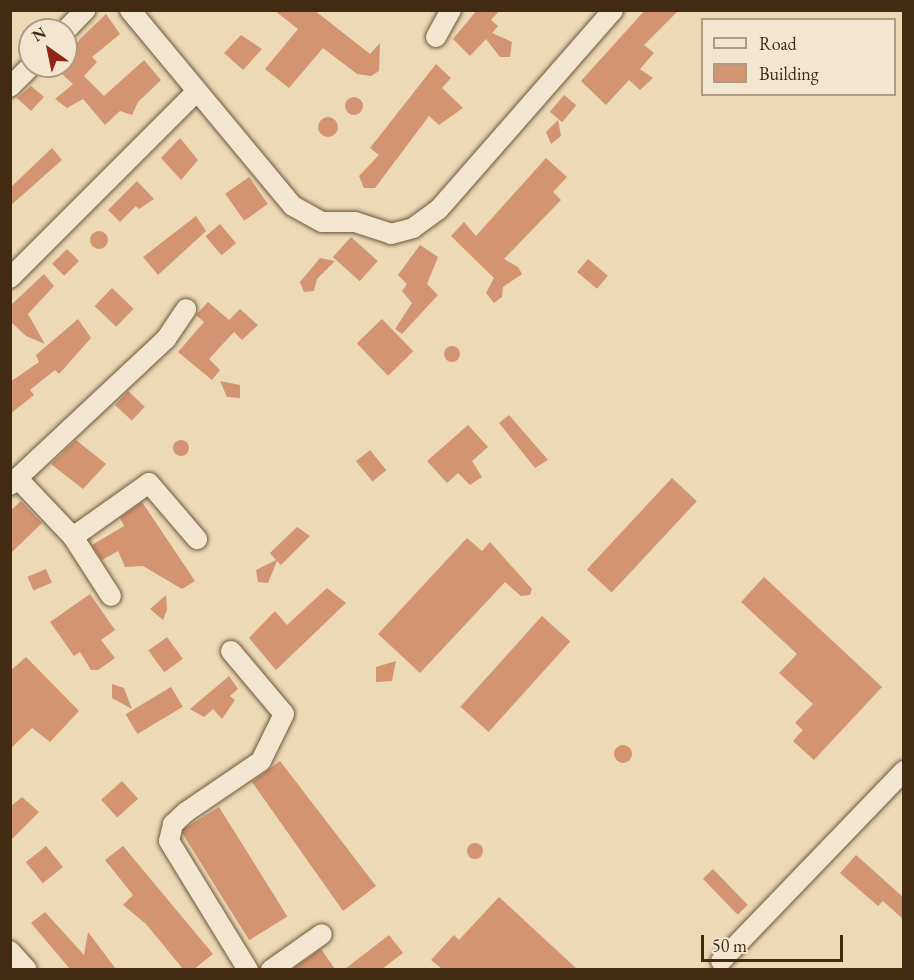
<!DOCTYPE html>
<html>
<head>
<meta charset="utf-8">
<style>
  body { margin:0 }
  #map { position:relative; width:914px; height:980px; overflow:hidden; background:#edd9b6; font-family:"EB Garamond",serif }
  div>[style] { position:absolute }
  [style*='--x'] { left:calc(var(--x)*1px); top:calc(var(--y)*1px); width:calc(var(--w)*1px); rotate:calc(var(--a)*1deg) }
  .building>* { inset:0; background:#d39471; transform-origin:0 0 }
  .round { border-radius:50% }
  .roads { filter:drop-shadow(0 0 2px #6e563b) drop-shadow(0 0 2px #6e563b) }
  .street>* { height:20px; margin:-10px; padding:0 10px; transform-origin:10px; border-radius:10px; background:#f3e6d0 }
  span { translate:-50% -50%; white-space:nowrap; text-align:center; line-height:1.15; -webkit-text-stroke:4.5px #f3e6d0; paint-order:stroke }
  .frame { position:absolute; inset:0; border:12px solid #432a12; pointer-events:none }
  .legend { position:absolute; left:701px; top:18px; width:195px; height:78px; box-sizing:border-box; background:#f3e6d0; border:2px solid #ad9b84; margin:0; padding:8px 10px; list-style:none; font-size:18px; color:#432a12 }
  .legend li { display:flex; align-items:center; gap:12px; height:30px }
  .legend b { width:30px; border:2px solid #ad9b84 }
  .north { position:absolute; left:18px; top:18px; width:60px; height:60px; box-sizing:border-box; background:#f3e6d0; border:2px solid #ad9b84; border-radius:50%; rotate:327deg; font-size:16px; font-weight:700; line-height:24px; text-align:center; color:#432a12 }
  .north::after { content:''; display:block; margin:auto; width:21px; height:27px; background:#8f2418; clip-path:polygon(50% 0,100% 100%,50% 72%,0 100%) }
  .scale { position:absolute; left:701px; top:935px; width:142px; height:27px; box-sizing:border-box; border:3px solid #432a12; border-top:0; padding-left:8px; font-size:18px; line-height:21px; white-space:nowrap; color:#432a12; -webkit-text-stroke:4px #f3e6d0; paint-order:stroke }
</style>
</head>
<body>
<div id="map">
  <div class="building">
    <i style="clip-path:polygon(274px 10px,314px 10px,370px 54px,380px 43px,379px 71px,371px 76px,357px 74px,323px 48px,289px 88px,265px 69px,298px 29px)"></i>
    <i style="clip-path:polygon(477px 10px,500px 10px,491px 20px,498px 26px,492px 33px,512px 42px,510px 57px,500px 57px,486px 39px,470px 56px,453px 39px)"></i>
    <i style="clip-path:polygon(645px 10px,679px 10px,644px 45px,654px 53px,640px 69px,653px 78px,640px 90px,629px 80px,606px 105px,581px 81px)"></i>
    <i style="clip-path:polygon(106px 14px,120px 34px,92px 57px,97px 62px,84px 76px,104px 96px,144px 60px,161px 80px,138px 102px,132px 115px,120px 111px,105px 125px,83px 99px,67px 108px,55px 99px,73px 84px,53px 66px,66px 66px,66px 58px,80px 39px)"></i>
    <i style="clip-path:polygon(241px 35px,262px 49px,243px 70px,224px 53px)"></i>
    <i style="clip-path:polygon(436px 64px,451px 78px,442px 88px,463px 108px,439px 125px,429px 116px,375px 188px,364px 188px,359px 176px,379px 155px,370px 148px)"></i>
    <i style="clip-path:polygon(31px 86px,44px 97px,31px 111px,17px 98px)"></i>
    <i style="left:564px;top:95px;width:16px;height:22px;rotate:40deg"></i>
    <i class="round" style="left:345px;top:97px;width:18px;height:18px"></i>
    <i class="round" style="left:318px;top:117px;width:20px;height:20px"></i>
    <i style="clip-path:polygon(558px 120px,561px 136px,551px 144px,546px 132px)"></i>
    <i style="clip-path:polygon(180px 138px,198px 160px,181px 180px,161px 158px)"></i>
    <i style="clip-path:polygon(52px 148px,62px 160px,10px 206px,10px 188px)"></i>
    <i style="clip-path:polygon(546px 158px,567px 177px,553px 192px,561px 200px,504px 259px,518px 267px,522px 274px,503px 287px,502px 297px,494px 303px,486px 293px,494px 278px,451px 236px,464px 222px,476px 236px)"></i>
    <i style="left:249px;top:177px;width:33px;height:29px;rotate:55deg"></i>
    <i style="clip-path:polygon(137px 181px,154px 199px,139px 209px,136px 206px,120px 222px,108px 210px)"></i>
    <i style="clip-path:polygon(196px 216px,206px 231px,158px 275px,143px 257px)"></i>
    <i style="left:220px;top:224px;width:25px;height:19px;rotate:50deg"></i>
    <i class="round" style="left:90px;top:231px;width:18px;height:18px"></i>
    <i style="left:351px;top:237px;width:36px;height:27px;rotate:42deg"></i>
    <i style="clip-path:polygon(420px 245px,438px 257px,427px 284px,438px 295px,402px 334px,395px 329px,412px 303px,402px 291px,407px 284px,398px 275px)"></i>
    <i style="left:67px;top:249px;width:17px;height:21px;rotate:45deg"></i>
    <i style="clip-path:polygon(320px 258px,335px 261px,317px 279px,314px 291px,304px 292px,300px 282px)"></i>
    <i style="left:588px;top:259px;width:26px;height:17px;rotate:40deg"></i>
    <i style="clip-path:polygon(44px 274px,54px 286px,28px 314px,45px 344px,26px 336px,10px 321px,10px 306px)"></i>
    <i style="left:112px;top:288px;width:30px;height:25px;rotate:44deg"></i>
    <i style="clip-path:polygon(208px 302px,229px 320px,240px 309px,258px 325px,242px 340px,234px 332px,209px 359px,220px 370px,212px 380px,178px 352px,204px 322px,196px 315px)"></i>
    <i style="clip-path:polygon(78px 319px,91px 338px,59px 374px,55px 370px,30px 390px,34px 395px,10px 414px,10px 382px,39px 362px,36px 355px)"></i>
    <i style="left:382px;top:319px;width:45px;height:35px;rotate:46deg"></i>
    <i class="round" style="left:444px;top:346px;width:16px;height:16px"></i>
    <i style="clip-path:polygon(220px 381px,240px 385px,240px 398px,227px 397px)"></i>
    <i style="left:128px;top:391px;width:23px;height:19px;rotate:43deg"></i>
    <i style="clip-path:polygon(509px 415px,548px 460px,535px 468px,499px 423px)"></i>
    <i style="clip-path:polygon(468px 425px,488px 447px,472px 461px,482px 477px,470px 485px,458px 473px,447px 483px,427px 461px)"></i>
    <i class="round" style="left:173px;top:440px;width:16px;height:16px"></i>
    <i style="clip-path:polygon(76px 440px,106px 464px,83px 489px,51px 464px)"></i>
    <i style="left:370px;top:450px;width:26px;height:18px;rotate:51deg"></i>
    <i style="left:672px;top:478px;width:34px;height:125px;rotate:43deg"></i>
    <i style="clip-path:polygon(21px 501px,42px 523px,10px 554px,10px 511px)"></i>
    <i style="clip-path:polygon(142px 502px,195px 581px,182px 589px,143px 566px,125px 567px,118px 551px,102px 560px,92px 545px,124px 526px,120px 518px)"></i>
    <i style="clip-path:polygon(297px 527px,310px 536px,281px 565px,277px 561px,268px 583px,258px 582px,256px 570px,276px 560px,270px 553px)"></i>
    <i style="clip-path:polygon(467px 538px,482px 551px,490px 542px,532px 589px,530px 595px,521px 596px,505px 582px,420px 673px,378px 634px)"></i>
    <i style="left:46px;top:569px;width:15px;height:20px;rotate:67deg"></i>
    <i style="clip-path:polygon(764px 577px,882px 687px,814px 760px,793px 741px,803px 730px,795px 723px,813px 704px,779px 673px,797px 654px,741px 602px)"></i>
    <i style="clip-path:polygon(327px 588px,346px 603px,276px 670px,249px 638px,275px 611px,287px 625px)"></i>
    <i style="clip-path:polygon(90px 594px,115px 630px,101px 640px,115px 658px,98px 670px,91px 670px,80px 652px,74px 656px,50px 622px)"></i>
    <i style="clip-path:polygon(166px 595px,167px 610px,163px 620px,150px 609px)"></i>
    <i style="left:542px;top:616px;width:38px;height:122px;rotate:42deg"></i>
    <i style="left:167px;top:637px;width:27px;height:23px;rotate:54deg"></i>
    <i style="clip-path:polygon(26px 657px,79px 711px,50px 742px,32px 728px,10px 749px,10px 671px)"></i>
    <i style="clip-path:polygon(396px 661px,392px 681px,376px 682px,376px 667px)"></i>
    <i style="clip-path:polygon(229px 676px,238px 689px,230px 696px,235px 700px,222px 719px,213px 709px,204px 717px,190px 709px)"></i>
    <i style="clip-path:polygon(112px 684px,124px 688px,132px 709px,112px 698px)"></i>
    <i style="left:171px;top:687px;width:23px;height:53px;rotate:59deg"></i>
    <i class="round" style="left:614px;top:745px;width:18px;height:18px"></i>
    <i style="clip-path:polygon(280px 761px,376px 886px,343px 911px,252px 782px)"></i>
    <i style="left:122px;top:781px;width:24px;height:28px;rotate:48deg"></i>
    <i style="clip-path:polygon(22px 797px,39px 812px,10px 841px,10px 807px)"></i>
    <i style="left:219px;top:807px;width:129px;height:45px;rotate:58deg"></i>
    <i class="round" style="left:467px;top:843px;width:16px;height:16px"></i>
    <i style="left:46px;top:846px;width:27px;height:26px;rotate:51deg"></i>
    <i style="clip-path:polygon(123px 846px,213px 954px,194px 969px,183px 969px,146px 924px,123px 905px,133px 895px,105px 860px)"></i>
    <i style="clip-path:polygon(856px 855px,903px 897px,903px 919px,883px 901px,878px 906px,840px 873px)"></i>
    <i style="left:713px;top:869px;width:50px;height:14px;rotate:46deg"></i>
    <i style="clip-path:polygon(499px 897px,577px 969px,442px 969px,431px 960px,454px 935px,459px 940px)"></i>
    <i style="clip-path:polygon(45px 912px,84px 955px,88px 932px,116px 969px,70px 969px,31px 923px)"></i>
    <i style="clip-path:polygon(389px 935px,403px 953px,382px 969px,345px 969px)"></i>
    <i style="clip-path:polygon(321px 949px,335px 969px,293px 969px,295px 967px)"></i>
  </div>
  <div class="roads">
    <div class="street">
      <i style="--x:130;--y:10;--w:255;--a:50.3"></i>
      <i style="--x:293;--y:206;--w:33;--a:29"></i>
      <i style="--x:322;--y:222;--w:33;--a:0"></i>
      <i style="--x:355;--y:222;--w:38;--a:18"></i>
      <i style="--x:391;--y:234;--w:23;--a:-15"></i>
      <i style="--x:413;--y:228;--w:32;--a:-36"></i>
      <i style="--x:439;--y:209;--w:264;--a:-48.8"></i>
      <i style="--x:66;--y:30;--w:28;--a:-46"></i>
      <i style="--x:436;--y:37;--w:31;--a:-61"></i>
      <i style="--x:10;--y:87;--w:30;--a:-45"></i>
      <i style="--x:10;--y:278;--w:264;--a:-45"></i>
      <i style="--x:20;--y:481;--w:77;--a:46.6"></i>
      <i style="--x:73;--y:537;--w:93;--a:-35.4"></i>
      <i style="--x:149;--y:483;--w:74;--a:49.4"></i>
      <i style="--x:10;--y:485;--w:214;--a:-43.1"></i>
      <i style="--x:166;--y:339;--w:36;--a:-56"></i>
      <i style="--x:73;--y:537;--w:70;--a:57.2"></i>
      <i style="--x:231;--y:651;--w:82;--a:49.9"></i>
      <i style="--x:284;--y:714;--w:52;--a:116.1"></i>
      <i style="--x:261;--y:761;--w:91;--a:145.8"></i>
      <i style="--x:186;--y:812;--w:18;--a:137"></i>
      <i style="--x:173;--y:824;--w:17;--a:103"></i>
      <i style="--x:169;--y:841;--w:151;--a:58.5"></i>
      <i style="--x:10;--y:951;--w:25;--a:48"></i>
      <i style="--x:721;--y:961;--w:264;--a:-46.1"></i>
      <i style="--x:271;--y:970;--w:62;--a:-35.2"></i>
    </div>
  </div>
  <div class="frame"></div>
  <ul class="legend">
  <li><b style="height:8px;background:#f3e6d0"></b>Road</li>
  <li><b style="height:16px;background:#d39471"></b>Building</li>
  </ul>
  <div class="north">N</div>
  <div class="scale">50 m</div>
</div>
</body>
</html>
